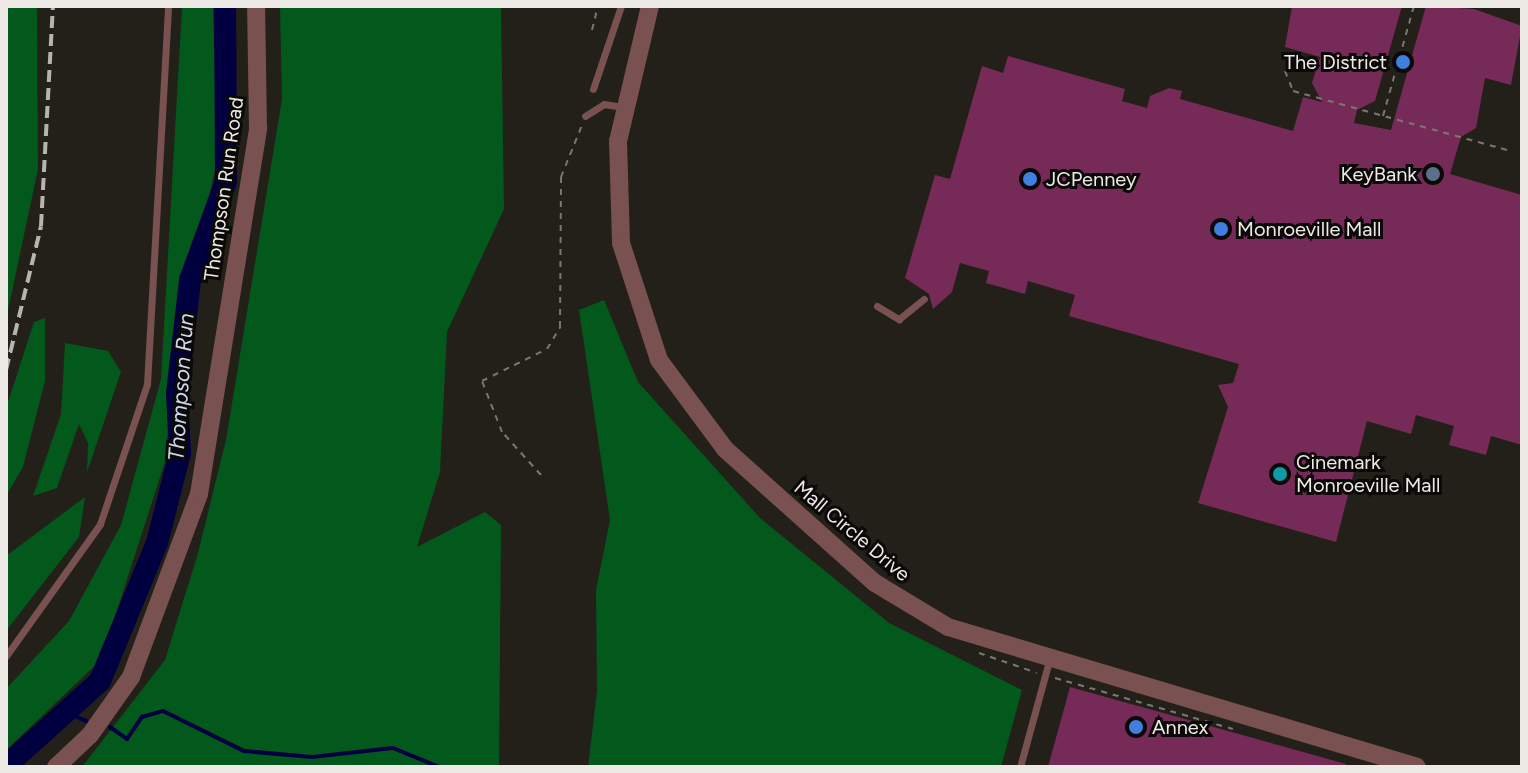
<!DOCTYPE html>
<html>
<head>
<meta charset="utf-8">
<style>
  body { margin:0 }
  #map { position:relative; width:1528px; height:773px; overflow:hidden; background:#231f19; font-family:Figtree,sans-serif }
  div>[style] { position:absolute }
  [style*='--x'] { left:calc(var(--x)*1px); top:calc(var(--y)*1px); width:calc(var(--w)*1px); rotate:calc(var(--a)*1deg) }
  .forest>* { inset:0; background:#03591c }
  .stream>* { height:4px; margin:-2px; padding:0 2px; transform-origin:2px; border-radius:2px; background:#000041 }
  .river>* { height:22px; margin:-11px; padding:0 11px; transform-origin:11px; border-radius:11px; background:#000041 }
  .building>* { inset:0; background:#762a57 }
  .path>* { height:2px; margin-top:-1px; transform-origin:0; background:repeating-linear-gradient(90deg,#7a7671 0 6px,transparent 0 12px) }
  .service>* { height:7px; margin:-3.5px; padding:0 3.5px; transform-origin:3.5px; border-radius:3.5px; background:#795150 }
  .tertiary>* { height:18px; margin:-9px; padding:0 9px; transform-origin:9px; border-radius:9px; background:#795150 }
  .rail>* { height:4px; margin-top:-2px; transform-origin:0; background:repeating-linear-gradient(90deg,#b7b3af 0 12px,transparent 0 18px) }
  .dots>* { width:22px; height:22px; translate:-50% -50%; box-sizing:border-box; border:4px solid #0b0907; border-radius:50% }
  span { translate:-50% -50%; white-space:nowrap; text-align:center; line-height:1.15; -webkit-text-stroke:6px #0b0907; paint-order:stroke }
  .poi-label { font-size:20px; color:#edeae6 }
  .right { translate:-100% -50%; text-align:right }
  .left { translate:0 -50%; text-align:left }
  .street-label { font-size:20px; color:#edeae6 }
  .water-label { font-size:22px; color:#ccd8ec; font-style:italic }
  .frame { position:absolute; inset:0; border:8px solid #edeae6; pointer-events:none }
</style>
</head>
<body>
<div id="map">
  <div class="forest">
    <i style="clip-path:polygon(6px 6px,37px 6px,38px 169px,6px 320px)"></i>
    <i style="clip-path:polygon(182px 6px,213px 6px,217px 160px,204px 220px,182px 273px,165px 462px,101px 660px,6px 750px,6px 689px,69px 621px,121px 525px,161px 379px)"></i>
    <i style="clip-path:polygon(280px 6px,501px 6px,504px 209px,447px 332px,440px 472px,417px 547px,485px 512px,501px 525px,499px 767px,82px 767px,165px 660px,198px 553px,226px 440px,282px 99px)"></i>
    <i style="clip-path:polygon(604px 300px,638px 382px,760px 518px,889px 623px,1022px 690px,1001px 767px,588px 767px,597px 691px,596px 590px,610px 520px,579px 310px)"></i>
    <i style="clip-path:polygon(45px 318px,45px 381px,23px 467px,6px 496px,6px 408px,34px 322px)"></i>
    <i style="clip-path:polygon(65px 343px,108px 351px,121px 372px,87px 472px,88px 443px,79px 424px,57px 488px,33px 496px,61px 414px)"></i>
    <i style="clip-path:polygon(85px 497px,79px 537px,6px 631px,6px 556px)"></i>
  </div>
  <div class="stream">
    <i style="--x:71;--y:714;--w:17;--a:25"></i>
    <i style="--x:110;--y:727;--w:21;--a:35"></i>
    <i style="--x:127;--y:739;--w:27;--a:-56"></i>
    <i style="--x:142;--y:717;--w:22;--a:-16"></i>
    <i style="--x:163;--y:711;--w:90;--a:26.3"></i>
    <i style="--x:244;--y:751;--w:68;--a:5"></i>
    <i style="--x:312;--y:757;--w:81;--a:-6.3"></i>
    <i style="--x:393;--y:748;--w:50;--a:22.4"></i>
  </div>
  <div class="river">
    <i style="--x:6;--y:766;--w:127;--a:-42.1"></i>
    <i style="--x:100;--y:681;--w:149;--a:-67.6"></i>
    <i style="--x:157;--y:543;--w:93;--a:-75.7"></i>
    <i style="--x:180;--y:453;--w:60;--a:-92.9"></i>
    <i style="--x:177;--y:393;--w:114;--a:-83.4"></i>
    <i style="--x:190;--y:280;--w:105;--a:-70"></i>
    <i style="--x:226;--y:181;--w:175;--a:-90.3"></i>
  </div>
  <div class="building">
    <i style="clip-path:polygon(1292px 6px,1402px 6px,1375px 101px,1357px 110px,1354px 123px,1391px 130px,1426px 6px,1474px 9px,1522px 26px,1511px 85px,1485px 78px,1476px 128px,1461px 137px,1450px 174px,1522px 195px,1522px 445px,1491px 436px,1486px 455px,1449px 445px,1454px 426px,1416px 415px,1411px 434px,1367px 421px,1336px 542px,1198px 503px,1228px 407px,1218px 385px,1233px 383px,1239px 364px,1069px 316px,1075px 295px,1028px 281px,1025px 294px,986px 283px,989px 271px,960px 263px,952px 292px,933px 309px,929px 294px,905px 278px,935px 175px,950px 179px,982px 66px,1003px 73px,1008px 56px,1125px 89px,1122px 101px,1147px 108px,1150px 96px,1169px 88px,1182px 91px,1180px 99px,1293px 131px,1303px 97px,1322px 102px,1312px 83px,1320px 57px,1285px 47px)"></i>
    <i style="clip-path:polygon(1070px 687px,1346px 764px,1346px 767px,1048px 767px)"></i>
  </div>
  <div class="path">
    <i style="--x:592;--y:30;--w:25;--a:-76"></i>
    <i style="--x:1285;--y:71;--w:22;--a:68"></i>
    <i style="--x:1293;--y:91;--w:222;--a:15.4"></i>
    <i style="--x:1383;--y:116;--w:114;--a:-74.3"></i>
    <i style="--x:541;--y:475;--w:58;--a:-132.2"></i>
    <i style="--x:502;--y:432;--w:55;--a:-111.4"></i>
    <i style="--x:482;--y:381;--w:72;--a:-26.2"></i>
    <i style="--x:547;--y:349;--w:26;--a:-59"></i>
    <i style="--x:560;--y:327;--w:150;--a:-89.6"></i>
    <i style="--x:561;--y:177;--w:56;--a:-68"></i>
    <i style="--x:979;--y:653;--w:61;--a:19"></i>
    <i style="--x:1055;--y:678;--w:185;--a:16"></i>
  </div>
  <div class="service">
    <i style="--x:593;--y:89;--w:88;--a:-71.4"></i>
    <i style="--x:585;--y:116;--w:22;--a:-32"></i>
    <i style="--x:604;--y:104;--w:19;--a:9"></i>
    <i style="--x:877;--y:306;--w:26;--a:31"></i>
    <i style="--x:899;--y:319;--w:32;--a:-39"></i>
    <i style="--x:6;--y:656;--w:162;--a:-54.5"></i>
    <i style="--x:100;--y:524;--w:148;--a:-71.4"></i>
    <i style="--x:147;--y:384;--w:379;--a:-86.8"></i>
    <i style="--x:1020;--y:767;--w:110;--a:-74.7"></i>
  </div>
  <div class="tertiary">
    <i style="--x:650;--y:6;--w:139;--a:103.3"></i>
    <i style="--x:618;--y:141;--w:102;--a:88.3"></i>
    <i style="--x:621;--y:243;--w:123;--a:72"></i>
    <i style="--x:659;--y:360;--w:111;--a:53.4"></i>
    <i style="--x:725;--y:449;--w:201;--a:41.8"></i>
    <i style="--x:875;--y:583;--w:85;--a:31.1"></i>
    <i style="--x:948;--y:627;--w:489;--a:16.6"></i>
    <i style="--x:56;--y:767;--w:47;--a:-43.3"></i>
    <i style="--x:90;--y:735;--w:71;--a:-54.7"></i>
    <i style="--x:131;--y:677;--w:195;--a:-69.6"></i>
    <i style="--x:199;--y:494;--w:371;--a:-80.8"></i>
    <i style="--x:258;--y:128;--w:122;--a:-90.9"></i>
  </div>
  <div class="rail">
    <i style="--x:6;--y:370;--w:148;--a:-76.3"></i>
    <i style="--x:41;--y:226;--w:220;--a:-86.9"></i>
  </div>
  <div class="dots">
    <i style="left:1403px;top:62px;background:#3f7fe0"></i>
    <i style="left:1433px;top:174px;background:#5c6f8a"></i>
    <i style="left:1030px;top:179px;background:#3f7fe0"></i>
    <i style="left:1221px;top:229px;background:#3f7fe0"></i>
    <i style="left:1280px;top:474px;background:#0f9aa8"></i>
    <i style="left:1136px;top:727px;background:#3f7fe0"></i>
  </div>
  <div class="poi-label">
    <span class="right" style="left:1387px;top:62px">The District</span>
    <span class="right" style="left:1417px;top:174px">KeyBank</span>
    <span class="left" style="left:1046px;top:179px">JCPenney</span>
    <span class="left" style="left:1237px;top:229px">Monroeville Mall</span>
    <span class="left" style="left:1296px;top:474px">Cinemark<br>Monroeville Mall</span>
    <span class="left" style="left:1152px;top:727px">Annex</span>
  </div>
  <div class="street-label">
    <span style="left:224px;top:189px;rotate:-82deg">Thompson Run Road</span>
    <span style="left:852px;top:531px;rotate:40deg">Mall Circle Drive</span>
  </div>
  <div class="water-label">
    <span style="left:181px;top:387px;rotate:-86deg">Thompson Run</span>
  </div>
  <div class="frame"></div>
</div>
</body>
</html>
